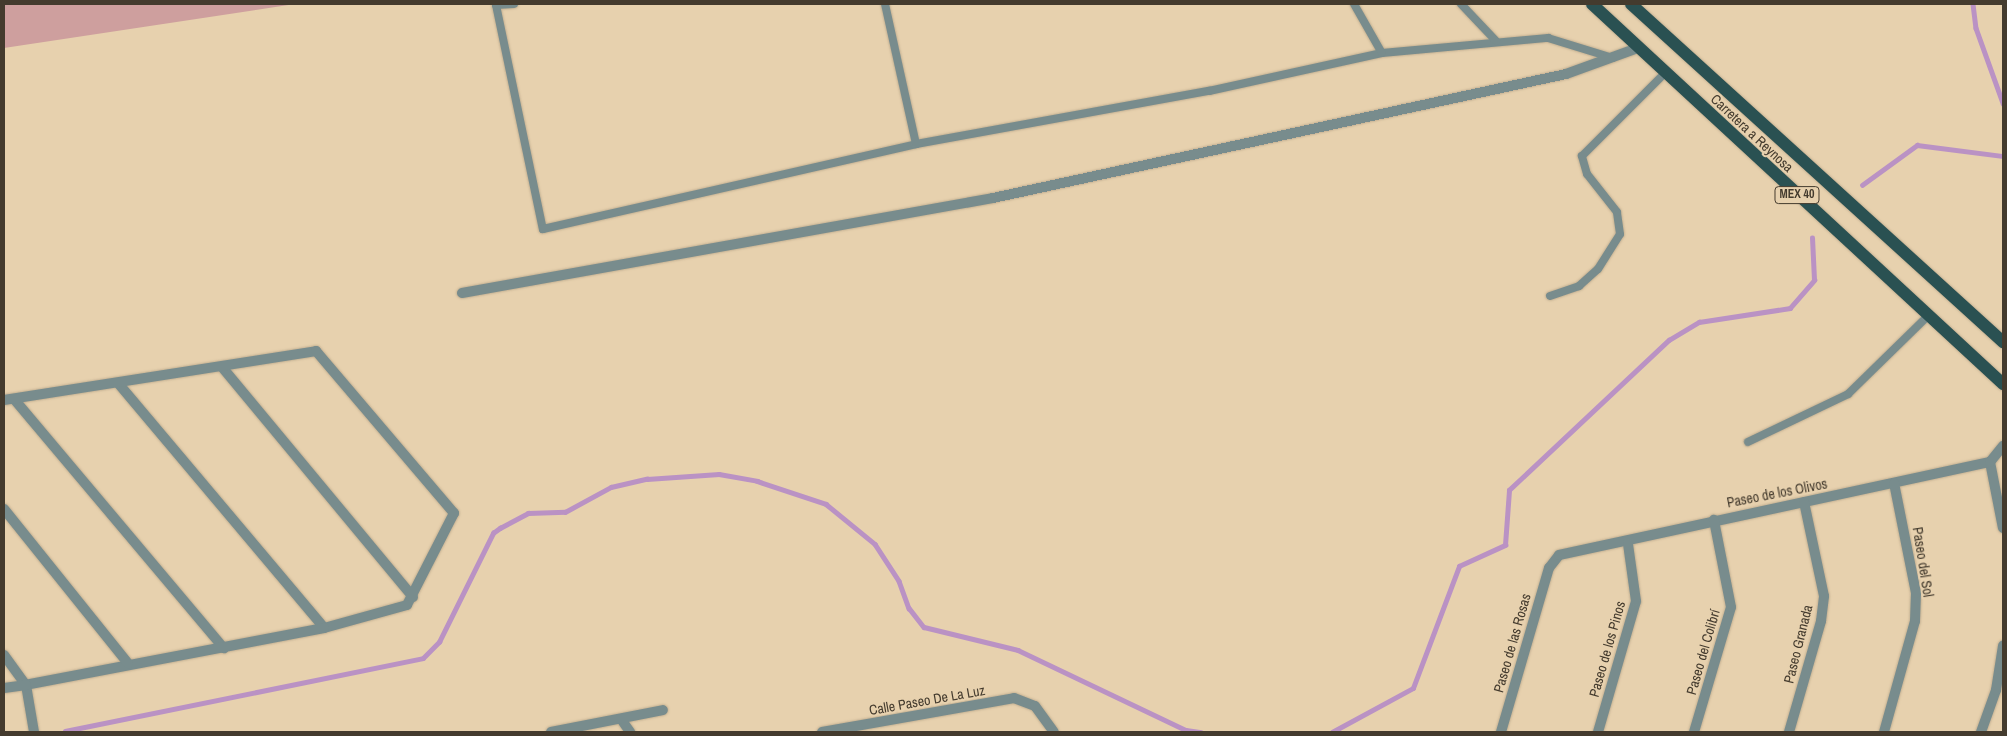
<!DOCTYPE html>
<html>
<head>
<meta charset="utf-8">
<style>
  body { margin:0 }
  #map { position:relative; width:2007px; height:736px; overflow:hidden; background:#e7d1ae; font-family:"Archivo Narrow",sans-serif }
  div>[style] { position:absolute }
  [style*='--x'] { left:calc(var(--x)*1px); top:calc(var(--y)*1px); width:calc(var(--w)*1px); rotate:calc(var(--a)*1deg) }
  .green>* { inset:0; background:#ce9f9e }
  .stream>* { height:4.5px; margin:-2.25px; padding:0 2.25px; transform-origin:2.25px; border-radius:2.25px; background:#ba92c4 }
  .roads { filter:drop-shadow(0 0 1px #c3b092) drop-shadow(0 0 1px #c3b092) }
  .lane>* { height:8px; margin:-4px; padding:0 4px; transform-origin:4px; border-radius:4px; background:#788c8d }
  .street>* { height:10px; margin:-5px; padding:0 5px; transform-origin:5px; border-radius:5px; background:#788c8d }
  .primary>* { height:12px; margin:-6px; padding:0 6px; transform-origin:6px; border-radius:6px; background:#2a5152 }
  span { translate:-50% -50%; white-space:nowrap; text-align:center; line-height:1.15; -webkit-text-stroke:4px #e7d1ae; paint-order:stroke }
  .shield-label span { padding:1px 4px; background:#e7d1ae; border:1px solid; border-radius:4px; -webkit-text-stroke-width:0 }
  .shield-label { font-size:12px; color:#443b2e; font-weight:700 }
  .street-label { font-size:14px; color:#443b2e }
  .frame { position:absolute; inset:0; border:5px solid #443b2e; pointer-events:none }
</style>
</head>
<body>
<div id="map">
  <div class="green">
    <i style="clip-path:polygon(4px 4px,295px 4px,4px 48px)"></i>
  </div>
  <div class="stream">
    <i style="--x:1973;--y:4;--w:24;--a:83"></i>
    <i style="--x:1976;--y:28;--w:80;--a:70.2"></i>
    <i style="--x:1862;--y:185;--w:68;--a:-36"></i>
    <i style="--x:1917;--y:145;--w:87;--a:7.3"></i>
    <i style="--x:65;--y:731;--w:365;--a:-11.5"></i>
    <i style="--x:423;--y:658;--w:23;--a:-45"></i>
    <i style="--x:439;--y:642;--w:122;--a:-63.6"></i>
    <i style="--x:493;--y:533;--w:9;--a:-36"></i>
    <i style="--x:500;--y:528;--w:32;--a:-28"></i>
    <i style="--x:528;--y:513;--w:37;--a:-2"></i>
    <i style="--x:565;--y:512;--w:52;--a:-28.5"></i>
    <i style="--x:611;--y:487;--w:37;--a:-13"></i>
    <i style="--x:647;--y:479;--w:72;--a:-4"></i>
    <i style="--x:719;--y:474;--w:39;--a:10"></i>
    <i style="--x:757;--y:481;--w:73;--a:18.4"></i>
    <i style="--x:826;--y:504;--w:63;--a:39.2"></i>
    <i style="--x:875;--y:544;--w:44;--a:57"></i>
    <i style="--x:899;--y:581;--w:29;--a:70"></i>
    <i style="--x:909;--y:608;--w:24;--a:52"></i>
    <i style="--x:924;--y:627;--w:97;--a:13.7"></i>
    <i style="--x:1018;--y:650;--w:186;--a:25.5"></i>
    <i style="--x:1186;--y:730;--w:15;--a:8"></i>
    <i style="--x:1332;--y:732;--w:92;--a:-28.5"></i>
    <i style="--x:1413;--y:688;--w:130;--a:-69.3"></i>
    <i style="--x:1459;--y:566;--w:51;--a:-24.5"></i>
    <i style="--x:1505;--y:545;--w:55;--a:-85.8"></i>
    <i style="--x:1509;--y:490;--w:219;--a:-43.2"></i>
    <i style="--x:1669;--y:340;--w:35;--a:-31"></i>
    <i style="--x:1699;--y:322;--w:92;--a:-8.7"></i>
    <i style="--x:1790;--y:308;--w:37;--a:-49"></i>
    <i style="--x:1814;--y:280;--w:42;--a:-92.7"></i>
  </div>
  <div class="roads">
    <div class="lane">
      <i style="--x:514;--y:4;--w:18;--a:177"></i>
      <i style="--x:496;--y:5;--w:229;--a:78.2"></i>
      <i style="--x:543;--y:229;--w:383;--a:-12.8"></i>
      <i style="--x:916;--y:144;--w:298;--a:-10.3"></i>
      <i style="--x:1209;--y:91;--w:177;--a:-12.4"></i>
      <i style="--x:1382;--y:53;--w:167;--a:-5.2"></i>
      <i style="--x:1548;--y:38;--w:68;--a:17.1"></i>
      <i style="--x:885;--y:4;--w:143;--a:77.5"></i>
      <i style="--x:1354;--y:4;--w:56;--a:60.3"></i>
      <i style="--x:1461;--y:4;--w:51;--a:46.6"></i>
      <i style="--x:1550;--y:296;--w:31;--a:-19"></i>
      <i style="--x:1579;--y:286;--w:25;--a:-42"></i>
      <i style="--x:1598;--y:269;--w:41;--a:-57.8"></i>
      <i style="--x:1620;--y:234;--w:22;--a:-98"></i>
      <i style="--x:1617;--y:212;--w:48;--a:-128.3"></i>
      <i style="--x:1587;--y:174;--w:19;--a:-106"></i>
      <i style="--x:1582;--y:156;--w:117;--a:-45"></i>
      <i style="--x:1748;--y:442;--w:111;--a:-25.6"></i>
      <i style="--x:1848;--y:394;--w:112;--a:-44.3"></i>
    </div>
    <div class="street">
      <i style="--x:462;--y:293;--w:539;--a:-10.14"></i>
      <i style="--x:993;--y:198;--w:586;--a:-12.21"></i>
      <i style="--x:1566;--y:74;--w:77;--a:-19.9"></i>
      <i style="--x:222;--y:367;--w:299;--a:50.3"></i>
      <i style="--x:118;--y:383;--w:320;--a:49.9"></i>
      <i style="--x:14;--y:399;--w:326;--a:49.9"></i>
      <i style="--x:4;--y:400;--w:316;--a:-8.9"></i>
      <i style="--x:316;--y:351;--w:213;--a:49.6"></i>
      <i style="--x:454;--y:513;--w:103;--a:117.1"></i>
      <i style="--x:407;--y:605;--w:86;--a:164.5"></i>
      <i style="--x:324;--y:628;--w:303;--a:169.2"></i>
      <i style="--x:26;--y:685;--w:48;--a:80.3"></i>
      <i style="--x:1990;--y:462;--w:67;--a:78.9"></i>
      <i style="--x:4;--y:509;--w:198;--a:51.2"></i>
      <i style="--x:4;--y:655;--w:37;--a:54"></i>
      <i style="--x:26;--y:685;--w:22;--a:172"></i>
      <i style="--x:621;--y:719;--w:16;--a:55"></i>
      <i style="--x:551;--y:732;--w:114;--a:-11.1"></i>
      <i style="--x:822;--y:732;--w:195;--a:-10"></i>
      <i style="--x:1014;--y:698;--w:22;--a:21"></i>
      <i style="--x:1035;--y:706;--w:32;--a:54"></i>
      <i style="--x:1501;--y:732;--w:171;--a:-73.7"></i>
      <i style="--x:1549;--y:568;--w:16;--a:-52"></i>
      <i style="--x:1559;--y:555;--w:441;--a:-12.2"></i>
      <i style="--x:1990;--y:462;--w:21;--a:-51"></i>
      <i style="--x:1598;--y:732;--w:136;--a:-73.8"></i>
      <i style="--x:1636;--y:601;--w:58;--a:-98"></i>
      <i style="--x:1694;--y:732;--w:130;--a:-73.5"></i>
      <i style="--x:1731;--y:607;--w:89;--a:-101.1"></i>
      <i style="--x:1789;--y:732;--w:116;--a:-73.9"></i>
      <i style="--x:1821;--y:621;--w:25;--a:-83"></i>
      <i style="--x:1824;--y:596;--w:96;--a:-102"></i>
      <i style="--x:1884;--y:732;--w:115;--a:-74.4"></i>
      <i style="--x:1915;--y:621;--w:28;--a:-88"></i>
      <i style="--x:1916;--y:593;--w:112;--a:-101.3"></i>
      <i style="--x:1981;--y:732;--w:45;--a:-70.3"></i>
      <i style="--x:1996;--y:690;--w:45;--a:-81"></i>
    </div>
    <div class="primary">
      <i style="--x:1592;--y:4;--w:560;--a:42.76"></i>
      <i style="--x:1631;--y:4;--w:503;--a:42.26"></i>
    </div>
  </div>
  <div class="shield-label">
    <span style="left:1797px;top:195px">MEX 40</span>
  </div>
  <div class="street-label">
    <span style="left:1752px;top:133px;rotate:43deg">Carretera a Reynosa</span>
    <span style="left:1777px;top:493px;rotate:-11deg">Paseo de los Olivos</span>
    <span style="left:1923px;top:562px;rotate:81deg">Paseo del Sol</span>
    <span style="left:1512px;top:643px;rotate:-74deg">Paseo de las Rosas</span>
    <span style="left:1798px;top:644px;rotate:-76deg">Paseo Granada</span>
    <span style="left:1607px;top:649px;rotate:-74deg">Paseo de los Pinos</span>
    <span style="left:1703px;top:652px;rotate:-74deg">Paseo del Colibrí</span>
    <span style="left:927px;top:700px;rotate:-10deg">Calle Paseo De La Luz</span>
  </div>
  <div class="frame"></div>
</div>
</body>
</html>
